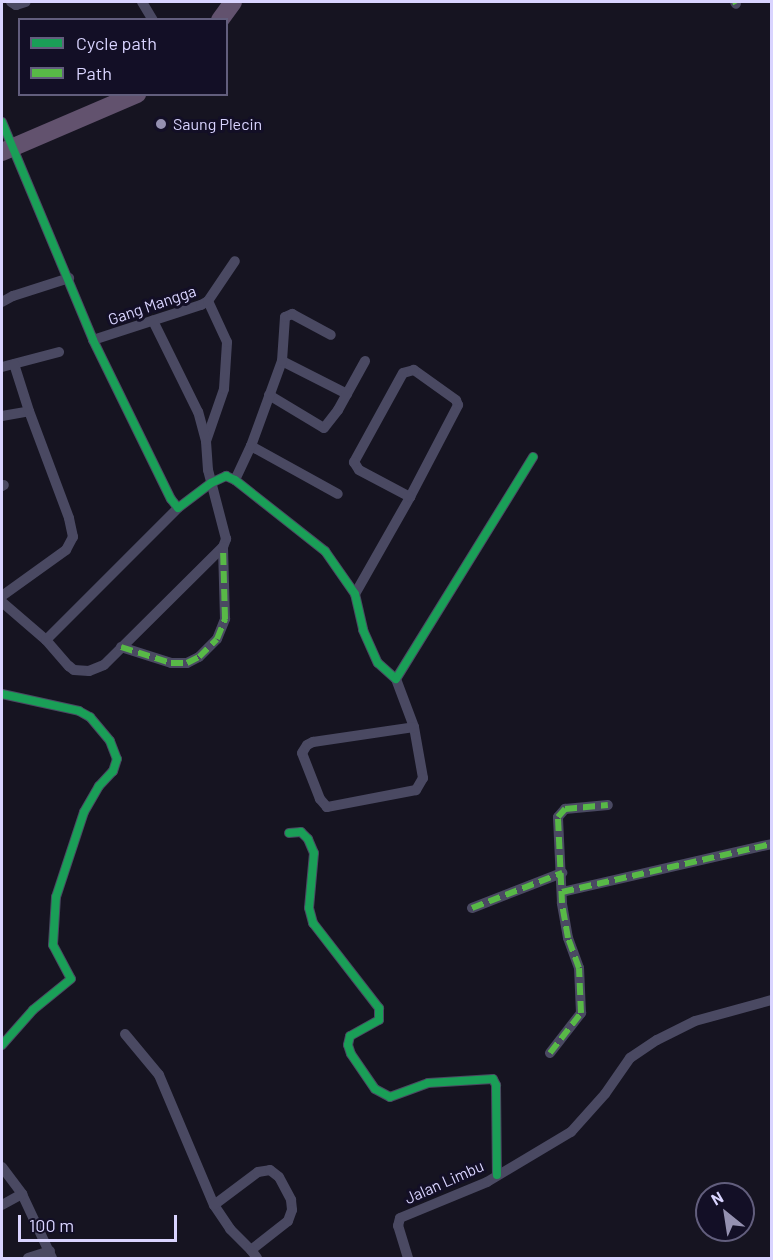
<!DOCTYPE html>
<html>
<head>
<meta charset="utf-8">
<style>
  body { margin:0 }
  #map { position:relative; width:773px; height:1260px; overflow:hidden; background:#161421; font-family:Barlow,sans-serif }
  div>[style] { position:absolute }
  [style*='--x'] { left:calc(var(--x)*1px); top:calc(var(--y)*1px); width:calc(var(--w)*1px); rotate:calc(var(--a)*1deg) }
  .minor>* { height:10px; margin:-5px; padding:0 5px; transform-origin:5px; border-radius:5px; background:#4a4962 }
  .trunk>* { height:18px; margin:-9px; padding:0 9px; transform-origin:9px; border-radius:9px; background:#62526e }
  .quiet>* { height:6px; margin-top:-3px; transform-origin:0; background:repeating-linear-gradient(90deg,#58b947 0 12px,transparent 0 18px) }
  .cycleway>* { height:8px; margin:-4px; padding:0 4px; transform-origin:4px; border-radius:4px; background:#1a9f57 }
  .dots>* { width:16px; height:16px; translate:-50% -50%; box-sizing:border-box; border:3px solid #130f26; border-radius:50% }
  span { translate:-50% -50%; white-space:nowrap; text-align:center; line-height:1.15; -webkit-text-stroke:6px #130f26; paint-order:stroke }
  .poi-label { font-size:16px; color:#d9d4ff }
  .left { translate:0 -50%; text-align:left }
  .street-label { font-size:16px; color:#d9d4ff }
  .frame { position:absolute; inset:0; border:3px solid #d9d4ff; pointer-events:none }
  .legend { position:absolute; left:18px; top:18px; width:210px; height:78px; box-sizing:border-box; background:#130f26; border:2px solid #625e7d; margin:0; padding:8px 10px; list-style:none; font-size:18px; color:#d9d4ff }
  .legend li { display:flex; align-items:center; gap:12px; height:30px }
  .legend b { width:30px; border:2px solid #625e7d }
  .north { position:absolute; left:695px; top:1182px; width:60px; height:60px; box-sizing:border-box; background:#130f26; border:2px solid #625e7d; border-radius:50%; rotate:330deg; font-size:16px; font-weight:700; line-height:24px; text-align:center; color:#d9d4ff }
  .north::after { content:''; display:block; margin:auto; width:21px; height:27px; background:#9591b1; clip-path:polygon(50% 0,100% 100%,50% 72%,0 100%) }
  .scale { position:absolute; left:18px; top:1215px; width:159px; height:27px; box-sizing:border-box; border:3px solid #d9d4ff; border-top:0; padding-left:8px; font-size:18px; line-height:21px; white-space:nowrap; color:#d9d4ff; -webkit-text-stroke:4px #130f26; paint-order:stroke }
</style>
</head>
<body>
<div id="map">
  <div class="minor">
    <i style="--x:11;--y:2;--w:6;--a:31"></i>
    <i style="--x:16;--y:5;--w:10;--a:-17"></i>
    <i style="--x:142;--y:2;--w:21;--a:59"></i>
    <i style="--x:735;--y:2;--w:2;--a:63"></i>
    <i style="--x:2;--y:122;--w:236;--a:67.3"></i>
    <i style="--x:93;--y:340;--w:177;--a:63.9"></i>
    <i style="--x:171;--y:499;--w:11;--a:52"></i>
    <i style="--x:178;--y:508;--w:41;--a:-37.1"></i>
    <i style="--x:211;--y:483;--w:17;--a:-25"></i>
    <i style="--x:226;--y:476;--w:10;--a:24"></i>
    <i style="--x:235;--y:480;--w:115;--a:38.3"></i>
    <i style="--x:325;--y:551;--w:52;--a:55.1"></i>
    <i style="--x:355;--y:594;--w:37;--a:77"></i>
    <i style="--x:363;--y:630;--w:36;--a:66"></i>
    <i style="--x:378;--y:663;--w:24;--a:42"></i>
    <i style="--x:396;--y:679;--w:261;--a:-58.3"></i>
    <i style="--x:2;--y:302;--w:13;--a:-29"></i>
    <i style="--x:13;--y:296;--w:59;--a:-17.8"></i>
    <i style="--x:93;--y:340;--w:114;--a:-18"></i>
    <i style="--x:201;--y:305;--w:8;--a:-30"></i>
    <i style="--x:208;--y:301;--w:48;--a:-56"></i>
    <i style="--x:282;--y:361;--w:73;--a:26.9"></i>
    <i style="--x:2;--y:367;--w:59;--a:-14.7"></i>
    <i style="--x:269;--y:395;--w:64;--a:31"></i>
    <i style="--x:324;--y:428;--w:23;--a:-52"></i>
    <i style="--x:338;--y:410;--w:56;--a:-61.1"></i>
    <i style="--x:2;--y:416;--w:27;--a:-10"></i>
    <i style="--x:206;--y:441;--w:55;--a:-70.9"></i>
    <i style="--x:224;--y:389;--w:47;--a:-86.3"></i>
    <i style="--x:227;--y:342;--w:45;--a:-114.9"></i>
    <i style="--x:251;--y:446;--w:99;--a:28.9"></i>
    <i style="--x:235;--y:480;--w:38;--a:-65"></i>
    <i style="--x:251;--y:446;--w:90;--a:-70"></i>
    <i style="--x:282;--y:361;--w:44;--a:-86.1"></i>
    <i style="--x:285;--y:317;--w:8;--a:-23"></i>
    <i style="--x:292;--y:314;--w:44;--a:28.3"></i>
    <i style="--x:2;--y:486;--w:2;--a:-27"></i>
    <i style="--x:355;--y:594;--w:112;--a:-60.4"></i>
    <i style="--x:410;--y:497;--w:104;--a:-62.4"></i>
    <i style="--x:458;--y:405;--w:5;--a:-112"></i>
    <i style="--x:456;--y:400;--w:52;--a:-144.5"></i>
    <i style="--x:414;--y:370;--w:11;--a:165"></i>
    <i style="--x:403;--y:373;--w:102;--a:118.8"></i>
    <i style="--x:354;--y:462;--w:9;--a:58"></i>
    <i style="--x:359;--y:470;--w:58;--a:27.9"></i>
    <i style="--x:2;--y:596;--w:79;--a:-35.7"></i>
    <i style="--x:66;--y:550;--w:15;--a:-62"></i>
    <i style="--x:73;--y:537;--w:19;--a:-102"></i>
    <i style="--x:69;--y:518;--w:114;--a:-110.5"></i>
    <i style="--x:29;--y:411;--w:49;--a:-107.7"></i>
    <i style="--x:2;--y:602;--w:58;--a:40.8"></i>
    <i style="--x:46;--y:640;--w:35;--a:49"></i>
    <i style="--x:69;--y:666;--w:6;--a:39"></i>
    <i style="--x:74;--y:670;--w:15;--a:4"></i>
    <i style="--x:89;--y:671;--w:16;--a:-22"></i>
    <i style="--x:104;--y:665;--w:168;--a:-44.8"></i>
    <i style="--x:223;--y:547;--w:9;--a:-69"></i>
    <i style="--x:226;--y:539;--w:71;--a:-104.6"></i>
    <i style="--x:208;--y:470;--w:29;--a:-94"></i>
    <i style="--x:206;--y:441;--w:30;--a:-105"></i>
    <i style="--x:198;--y:412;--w:102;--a:-116.3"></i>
    <i style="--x:46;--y:640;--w:187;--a:-45"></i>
    <i style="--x:121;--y:647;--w:52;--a:17.7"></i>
    <i style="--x:171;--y:663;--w:16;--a:0"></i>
    <i style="--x:187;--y:663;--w:13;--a:-27"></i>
    <i style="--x:199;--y:657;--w:25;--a:-45"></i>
    <i style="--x:217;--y:639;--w:22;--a:-68"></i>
    <i style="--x:225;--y:619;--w:72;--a:-91.6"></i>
    <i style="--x:396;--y:679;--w:51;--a:69.4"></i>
    <i style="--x:414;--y:727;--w:52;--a:80"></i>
    <i style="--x:423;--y:778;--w:14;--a:120"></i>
    <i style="--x:416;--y:790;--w:91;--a:169.2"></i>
    <i style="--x:327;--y:807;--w:11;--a:-131"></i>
    <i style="--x:320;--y:799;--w:49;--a:-111.4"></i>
    <i style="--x:302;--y:753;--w:9;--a:-58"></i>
    <i style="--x:307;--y:745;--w:7;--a:-27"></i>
    <i style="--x:313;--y:742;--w:102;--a:-8.4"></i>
    <i style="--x:2;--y:694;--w:79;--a:12.4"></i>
    <i style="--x:79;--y:711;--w:13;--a:29"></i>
    <i style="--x:90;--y:717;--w:31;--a:50"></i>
    <i style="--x:110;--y:741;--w:19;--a:69"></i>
    <i style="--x:117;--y:759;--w:13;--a:108"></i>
    <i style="--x:113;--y:771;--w:21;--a:133"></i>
    <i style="--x:99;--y:786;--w:30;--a:120"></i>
    <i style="--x:84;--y:812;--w:89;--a:108.2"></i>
    <i style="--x:56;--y:897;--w:48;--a:93.6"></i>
    <i style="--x:53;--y:945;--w:38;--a:62"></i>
    <i style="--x:71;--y:979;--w:49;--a:140.8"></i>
    <i style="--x:33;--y:1010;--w:47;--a:131.5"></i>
    <i style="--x:289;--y:833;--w:12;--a:-5"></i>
    <i style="--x:301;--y:832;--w:10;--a:45"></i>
    <i style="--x:308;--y:839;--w:15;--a:67"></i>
    <i style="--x:314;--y:853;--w:55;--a:95.2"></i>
    <i style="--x:309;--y:908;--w:16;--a:75"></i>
    <i style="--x:313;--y:923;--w:108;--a:52.2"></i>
    <i style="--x:379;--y:1008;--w:12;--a:90"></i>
    <i style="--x:379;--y:1020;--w:33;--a:151"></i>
    <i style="--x:350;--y:1036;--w:9;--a:103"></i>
    <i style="--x:348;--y:1045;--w:9;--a:72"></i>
    <i style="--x:351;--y:1054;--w:42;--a:55.6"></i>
    <i style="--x:375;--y:1089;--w:17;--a:28"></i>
    <i style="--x:390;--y:1097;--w:40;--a:-20.2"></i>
    <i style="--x:428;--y:1083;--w:65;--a:-3.5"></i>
    <i style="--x:493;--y:1079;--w:7;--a:63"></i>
    <i style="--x:496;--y:1085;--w:90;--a:89.4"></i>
    <i style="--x:562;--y:892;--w:215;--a:-12.9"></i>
    <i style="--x:472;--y:908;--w:97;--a:-21.3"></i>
    <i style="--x:125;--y:1034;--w:53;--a:50.3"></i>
    <i style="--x:159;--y:1075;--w:141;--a:67.1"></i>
    <i style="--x:214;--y:1205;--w:29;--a:56"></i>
    <i style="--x:230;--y:1229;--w:30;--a:45"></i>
    <i style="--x:550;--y:1053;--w:51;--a:-52.2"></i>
    <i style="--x:581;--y:1013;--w:45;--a:-92.5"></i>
    <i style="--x:579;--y:968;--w:32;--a:-110"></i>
    <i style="--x:568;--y:938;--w:36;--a:-100"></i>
    <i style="--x:562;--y:903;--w:86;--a:-92.7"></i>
    <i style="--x:558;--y:817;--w:11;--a:-49"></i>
    <i style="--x:565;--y:809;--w:43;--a:-5.3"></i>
    <i style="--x:2;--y:1167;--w:34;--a:53"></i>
    <i style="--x:22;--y:1194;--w:71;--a:64.9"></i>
    <i style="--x:2;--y:1205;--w:23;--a:-29"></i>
    <i style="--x:214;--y:1205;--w:55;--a:-36.9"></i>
    <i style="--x:258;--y:1172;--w:12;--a:-9"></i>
    <i style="--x:270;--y:1170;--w:11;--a:38"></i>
    <i style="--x:279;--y:1177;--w:26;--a:62"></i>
    <i style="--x:291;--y:1200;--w:10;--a:84"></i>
    <i style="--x:292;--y:1210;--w:12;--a:110"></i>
    <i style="--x:288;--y:1221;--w:47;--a:141.9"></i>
    <i style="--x:251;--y:1250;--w:10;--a:53"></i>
    <i style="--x:28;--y:1258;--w:23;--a:-18"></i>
    <i style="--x:408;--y:1258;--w:34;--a:-107"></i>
    <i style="--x:398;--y:1226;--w:8;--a:-76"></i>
    <i style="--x:400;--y:1218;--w:94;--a:-22.5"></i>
    <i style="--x:487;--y:1182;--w:98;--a:-30.8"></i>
    <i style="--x:571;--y:1132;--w:51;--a:-48.2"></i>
    <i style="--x:605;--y:1094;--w:44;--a:-55.2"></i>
    <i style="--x:630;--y:1058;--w:32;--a:-34"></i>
    <i style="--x:657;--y:1040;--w:42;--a:-26.6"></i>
    <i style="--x:695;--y:1021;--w:80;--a:-15.3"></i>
  </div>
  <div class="trunk">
    <i style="--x:220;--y:20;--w:22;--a:-54"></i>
    <i style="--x:2;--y:152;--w:147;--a:-23.2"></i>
  </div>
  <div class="quiet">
    <i style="--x:735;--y:2;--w:2;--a:63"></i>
    <i style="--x:121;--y:647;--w:52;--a:17.7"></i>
    <i style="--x:171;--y:663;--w:16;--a:0"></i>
    <i style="--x:187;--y:663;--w:13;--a:-27"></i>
    <i style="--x:199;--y:657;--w:25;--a:-45"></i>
    <i style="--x:217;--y:639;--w:22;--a:-68"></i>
    <i style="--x:225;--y:619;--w:72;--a:-91.6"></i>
    <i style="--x:562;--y:892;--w:215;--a:-12.9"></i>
    <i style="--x:472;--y:908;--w:97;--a:-21.3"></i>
    <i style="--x:550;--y:1053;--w:51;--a:-52.2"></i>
    <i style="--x:581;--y:1013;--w:45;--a:-92.5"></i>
    <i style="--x:579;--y:968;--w:32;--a:-110"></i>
    <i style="--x:568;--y:938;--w:36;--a:-100"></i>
    <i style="--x:562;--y:903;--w:86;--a:-92.7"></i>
    <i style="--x:558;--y:817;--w:11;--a:-49"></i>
    <i style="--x:565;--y:809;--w:43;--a:-5.3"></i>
  </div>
  <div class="cycleway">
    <i style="--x:2;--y:122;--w:236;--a:67.3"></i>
    <i style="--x:93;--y:340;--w:177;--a:63.9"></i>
    <i style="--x:171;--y:499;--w:11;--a:52"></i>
    <i style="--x:178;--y:508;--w:41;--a:-37.1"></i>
    <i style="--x:211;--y:483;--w:17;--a:-25"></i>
    <i style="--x:226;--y:476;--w:10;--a:24"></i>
    <i style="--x:235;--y:480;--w:115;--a:38.3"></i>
    <i style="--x:325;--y:551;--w:52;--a:55.1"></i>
    <i style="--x:355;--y:594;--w:37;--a:77"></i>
    <i style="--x:363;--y:630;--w:36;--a:66"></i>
    <i style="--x:378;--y:663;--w:24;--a:42"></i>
    <i style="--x:396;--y:679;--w:261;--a:-58.3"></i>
    <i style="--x:2;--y:694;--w:79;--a:12.4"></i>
    <i style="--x:79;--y:711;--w:13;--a:29"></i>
    <i style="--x:90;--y:717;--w:31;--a:50"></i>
    <i style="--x:110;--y:741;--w:19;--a:69"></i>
    <i style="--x:117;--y:759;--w:13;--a:108"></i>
    <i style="--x:113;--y:771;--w:21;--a:133"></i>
    <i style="--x:99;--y:786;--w:30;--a:120"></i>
    <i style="--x:84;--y:812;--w:89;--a:108.2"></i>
    <i style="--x:56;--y:897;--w:48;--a:93.6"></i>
    <i style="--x:53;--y:945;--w:38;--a:62"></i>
    <i style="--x:71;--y:979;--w:49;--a:140.8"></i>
    <i style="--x:33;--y:1010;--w:47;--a:131.5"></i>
    <i style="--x:289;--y:833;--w:12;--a:-5"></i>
    <i style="--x:301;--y:832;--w:10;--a:45"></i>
    <i style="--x:308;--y:839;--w:15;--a:67"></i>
    <i style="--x:314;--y:853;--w:55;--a:95.2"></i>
    <i style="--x:309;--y:908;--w:16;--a:75"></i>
    <i style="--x:313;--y:923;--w:108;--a:52.2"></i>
    <i style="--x:379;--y:1008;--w:12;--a:90"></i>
    <i style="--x:379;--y:1020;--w:33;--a:151"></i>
    <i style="--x:350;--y:1036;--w:9;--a:103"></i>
    <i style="--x:348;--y:1045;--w:9;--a:72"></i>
    <i style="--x:351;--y:1054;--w:42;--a:55.6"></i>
    <i style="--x:375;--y:1089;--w:17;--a:28"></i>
    <i style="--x:390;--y:1097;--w:40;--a:-20.2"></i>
    <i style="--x:428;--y:1083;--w:65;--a:-3.5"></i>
    <i style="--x:493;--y:1079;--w:7;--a:63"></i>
    <i style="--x:496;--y:1085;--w:90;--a:89.4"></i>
  </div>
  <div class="dots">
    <i style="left:161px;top:124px;background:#9591b1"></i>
  </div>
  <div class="poi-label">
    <span class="left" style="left:173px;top:124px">Saung Plecin</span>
  </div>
  <div class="street-label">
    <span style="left:152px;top:305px;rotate:-19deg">Gang Mangga</span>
    <span style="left:444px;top:1182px;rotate:-24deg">Jalan Limbu</span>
  </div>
  <div class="frame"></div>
  <ul class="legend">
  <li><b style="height:8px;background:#1a9f57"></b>Cycle path</li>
  <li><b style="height:8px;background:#58b947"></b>Path</li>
  </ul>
  <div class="north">N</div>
  <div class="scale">100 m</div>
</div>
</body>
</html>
